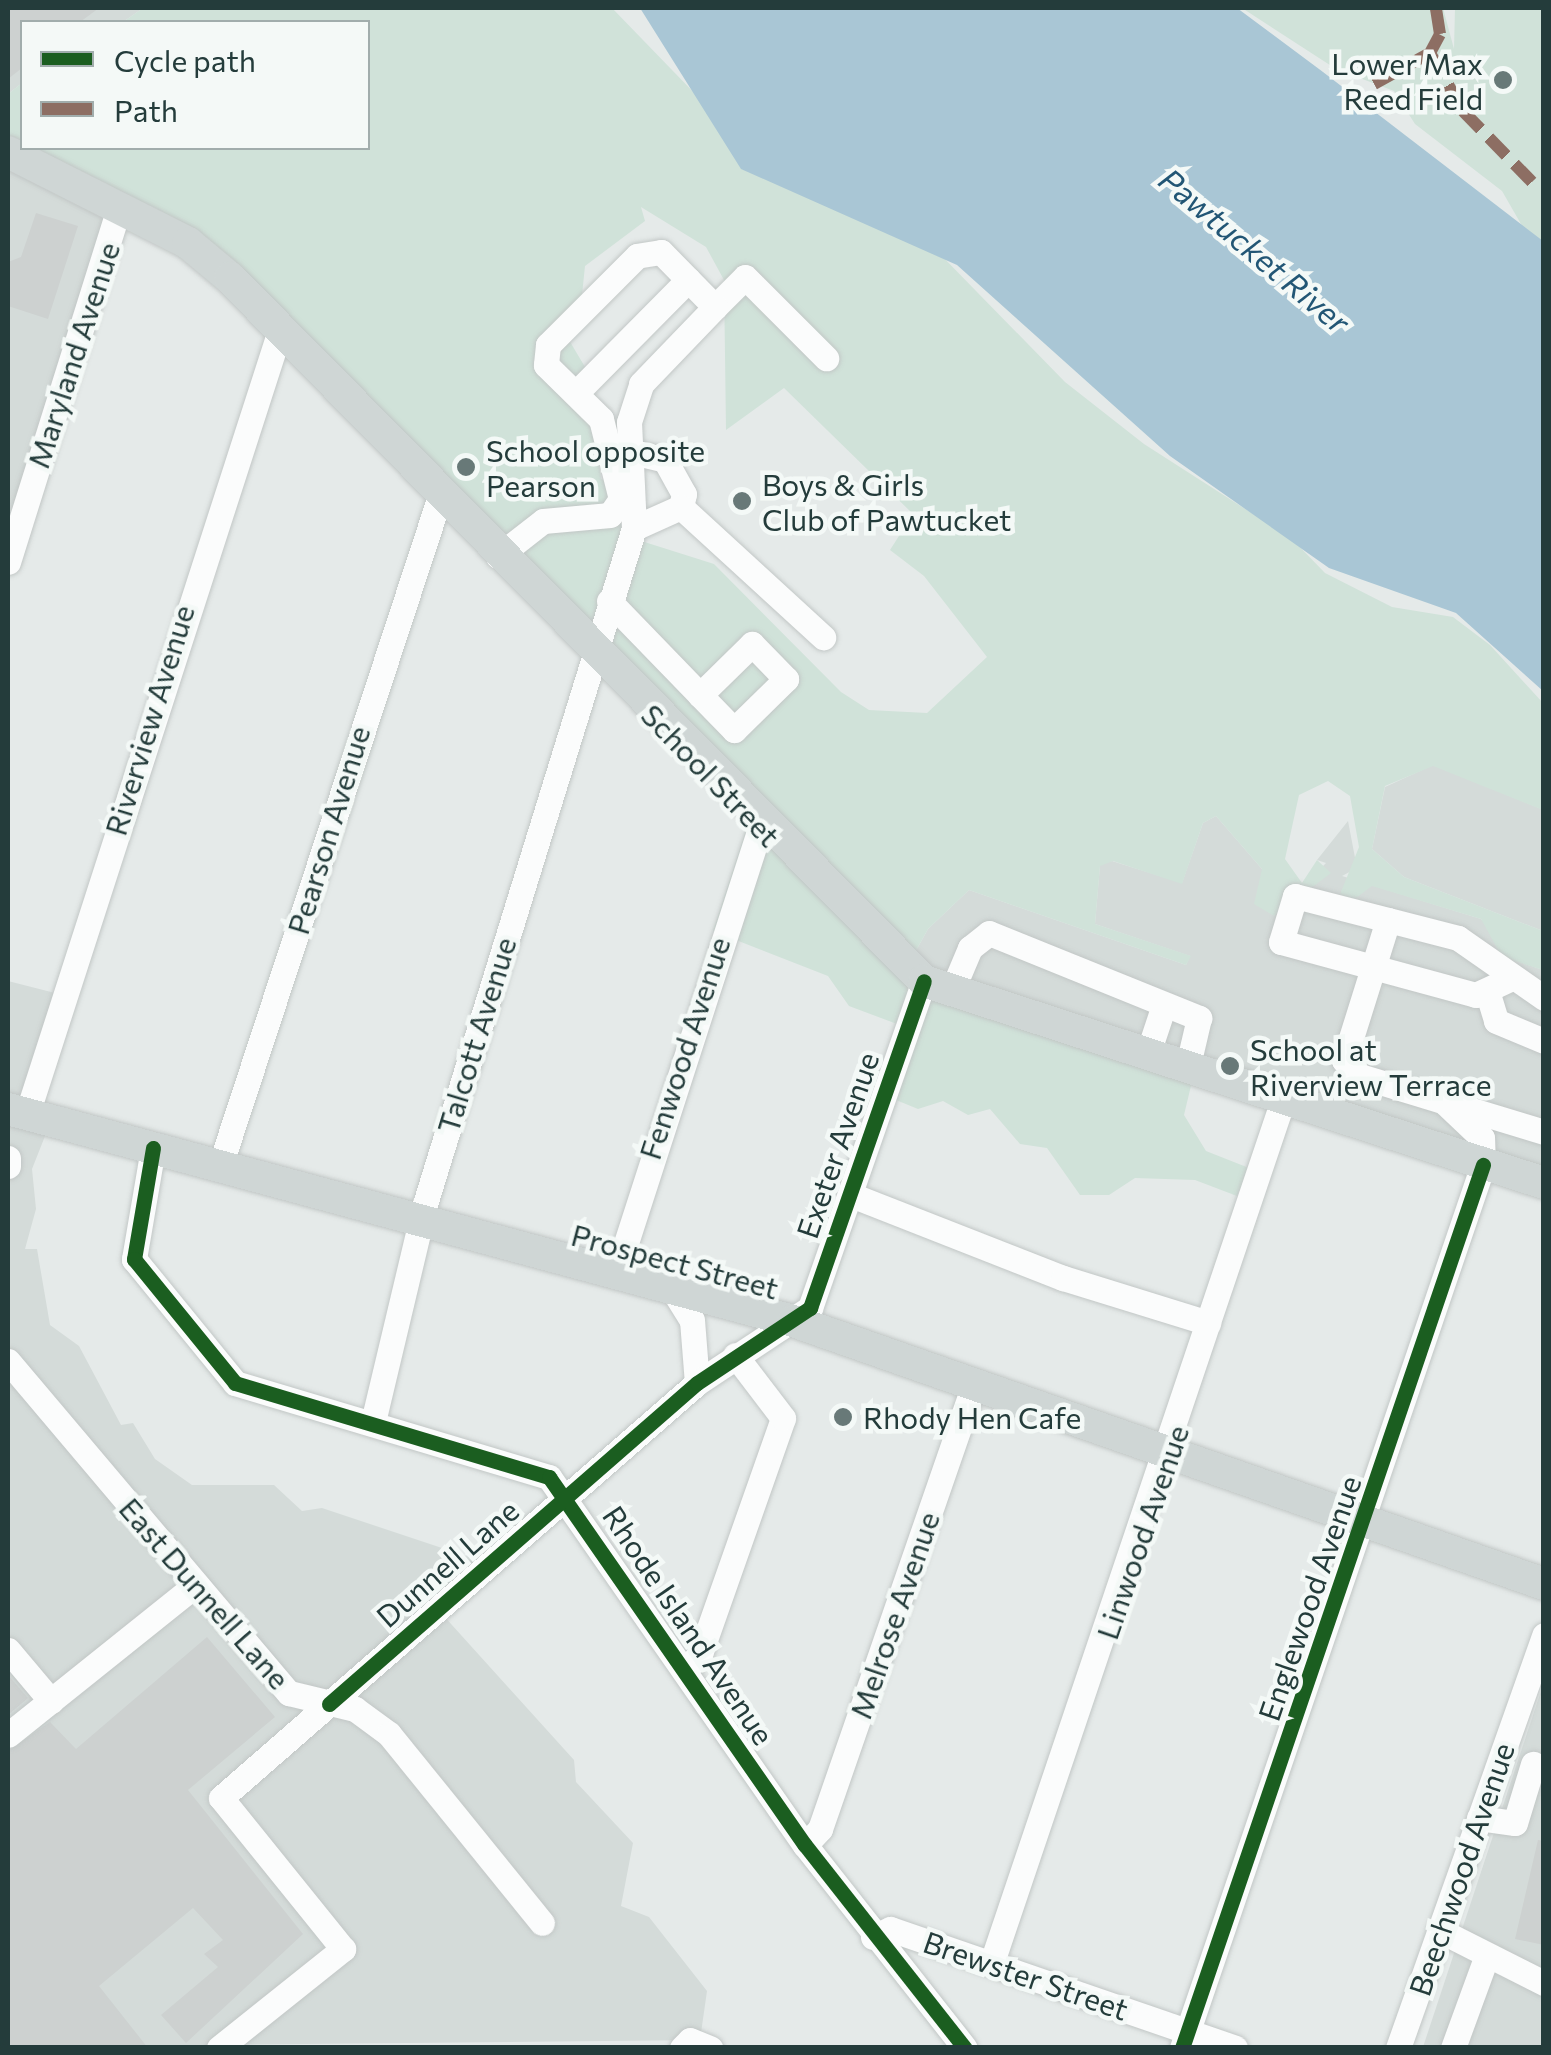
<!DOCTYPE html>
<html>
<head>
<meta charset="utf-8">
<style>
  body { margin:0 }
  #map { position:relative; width:1551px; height:2055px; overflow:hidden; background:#e5eae9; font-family:Commissioner,sans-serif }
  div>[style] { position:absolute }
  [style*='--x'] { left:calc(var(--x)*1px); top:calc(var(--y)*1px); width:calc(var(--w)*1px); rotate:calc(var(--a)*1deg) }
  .built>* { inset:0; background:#d4dbd9 }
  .green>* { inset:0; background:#d0e2d9 }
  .water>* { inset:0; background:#a9c6d5 }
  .building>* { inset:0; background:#cdd1d0 }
  .roads { filter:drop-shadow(0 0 2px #c2c7c6) drop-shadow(0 0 2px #c2c7c6) }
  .minor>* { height:25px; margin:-12.5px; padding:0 12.5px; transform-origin:12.5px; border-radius:12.5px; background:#fbfcfc }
  .major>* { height:32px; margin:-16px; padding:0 16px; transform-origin:16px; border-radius:16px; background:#cfd6d5 }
  .quiet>* { height:12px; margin-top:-6px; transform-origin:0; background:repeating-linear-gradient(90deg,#8d6e63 0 25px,transparent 0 37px) }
  .cycleway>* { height:15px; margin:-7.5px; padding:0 7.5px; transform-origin:7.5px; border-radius:7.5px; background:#1b5e20 }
  .dots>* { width:28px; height:28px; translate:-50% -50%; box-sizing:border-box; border:5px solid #f4f9f7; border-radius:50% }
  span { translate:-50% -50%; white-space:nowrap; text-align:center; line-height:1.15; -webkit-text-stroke:9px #f4f9f7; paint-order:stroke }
  .poi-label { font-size:30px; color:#243c3b }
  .right { translate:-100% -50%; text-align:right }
  .left { translate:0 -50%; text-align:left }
  .street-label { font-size:30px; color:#243c3b }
  .water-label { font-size:32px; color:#225675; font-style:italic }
  .frame { position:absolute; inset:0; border:10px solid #243c3b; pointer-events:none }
  .legend { position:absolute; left:20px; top:20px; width:350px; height:130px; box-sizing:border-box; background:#f4f9f7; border:2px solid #a1adac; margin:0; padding:12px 18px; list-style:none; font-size:30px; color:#243c3b }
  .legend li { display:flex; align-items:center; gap:20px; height:50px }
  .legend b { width:50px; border:2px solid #a1adac }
</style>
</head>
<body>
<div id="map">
  <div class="built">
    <i style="clip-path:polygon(8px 8px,143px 8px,123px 22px,22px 22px,22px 83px,8px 94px)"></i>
    <i style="clip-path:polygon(8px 150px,111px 200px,8px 531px)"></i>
    <i style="clip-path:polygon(1433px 765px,1544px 810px,1543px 931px,1404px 877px,1372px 849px,1385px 787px)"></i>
    <i style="clip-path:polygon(1216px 816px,1262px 869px,1274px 916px,1326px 863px,1317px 860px,1348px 821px,1357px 868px,1342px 876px,1481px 919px,1517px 961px,1543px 970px,1543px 1181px,908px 965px,928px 929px,969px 890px,1186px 965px,1190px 956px,1095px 924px,1100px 865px,1112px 861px,1182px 883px,1203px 823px)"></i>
    <i style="clip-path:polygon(8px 981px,55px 993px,21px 1105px,51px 1121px,32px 1169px,36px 1209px,25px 1249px,37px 1249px,50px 1325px,79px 1346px,121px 1425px,133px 1423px,155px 1459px,192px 1485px,274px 1485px,302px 1511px,322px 1508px,478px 1560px,433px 1604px,574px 1760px,576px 1782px,633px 1843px,621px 1906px,649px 1917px,707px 1991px,700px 2040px,8px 2047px)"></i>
    <i style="clip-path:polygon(1543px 1685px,1543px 2047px,1423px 2047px)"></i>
  </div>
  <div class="green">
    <i style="clip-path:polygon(evenodd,143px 8px,612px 8px,733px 133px,937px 251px,1065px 382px,1144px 444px,1292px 539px,1325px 573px,1392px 607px,1453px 617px,1490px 645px,1543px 703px,1543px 810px,1433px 766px,1385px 786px,1372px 849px,1404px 877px,1543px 931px,1543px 970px,1502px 957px,1481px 919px,1372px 886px,1352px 901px,1339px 897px,1359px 847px,1350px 796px,1328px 781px,1299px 795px,1285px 859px,1302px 883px,1317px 860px,1331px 873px,1274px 916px,1254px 904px,1262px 869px,1216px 816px,1203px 823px,1182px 884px,1113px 861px,1100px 866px,1095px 924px,1191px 956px,1186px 965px,969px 890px,928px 929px,908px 965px,1195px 1069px,1184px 1115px,1206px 1151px,1249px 1168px,1237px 1196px,1195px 1180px,1135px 1178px,1109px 1195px,1080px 1195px,1047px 1148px,1020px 1144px,990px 1109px,968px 1115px,943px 1101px,918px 1109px,879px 1093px,897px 1024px,849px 1006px,828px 976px,713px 931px,749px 821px,190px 244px,8px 150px,8px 94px,22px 83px,22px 148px,368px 148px,368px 22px,123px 22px,143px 8px,641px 207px,706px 247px,724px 280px,726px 430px,784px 388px,913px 514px,890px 550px,924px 576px,987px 657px,927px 713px,869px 710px,841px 692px,714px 564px,635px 539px,646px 500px,601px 479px,588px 372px,560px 325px,581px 305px,585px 266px,645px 221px,641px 207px)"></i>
    <i style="clip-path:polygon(1242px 8px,1443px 8px,1454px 49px,1455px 8px,1543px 8px,1544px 264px,1502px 191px,1415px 124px,1394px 91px,1336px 69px)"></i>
  </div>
  <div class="water">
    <i style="clip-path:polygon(640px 8px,1237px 8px,1323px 72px,1543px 241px,1543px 691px,1456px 613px,1329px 568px,1170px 456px,957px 265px,741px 169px)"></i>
  </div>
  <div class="building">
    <i style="clip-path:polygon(8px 8px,99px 8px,80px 22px,22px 22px,22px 68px,8px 79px)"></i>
    <i style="clip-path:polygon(36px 213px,78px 226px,48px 319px,8px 306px,8px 262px,21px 257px)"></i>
    <i style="clip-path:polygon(207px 1637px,275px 1717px,188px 1790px,303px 1934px,186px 2043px,161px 2015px,218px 1967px,204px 1954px,223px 1940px,193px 1908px,99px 1986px,148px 2048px,8px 2048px,8px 1751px,50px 1722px,76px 1749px)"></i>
    <i style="clip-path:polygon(8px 1675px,28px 1698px,8px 1715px)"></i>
    <i style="clip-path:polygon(1538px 1840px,1544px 1841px,1544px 1945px,1515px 1939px)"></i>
  </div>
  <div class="roads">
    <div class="minor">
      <i style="--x:715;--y:307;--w:42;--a:-45"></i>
      <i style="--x:745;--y:277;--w:115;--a:45"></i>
      <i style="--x:577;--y:392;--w:158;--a:-45.3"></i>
      <i style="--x:633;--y:452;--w:33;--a:14"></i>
      <i style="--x:665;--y:460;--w:39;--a:61"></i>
      <i style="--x:684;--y:494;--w:13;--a:103"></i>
      <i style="--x:681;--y:507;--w:193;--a:42.5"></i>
      <i style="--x:634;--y:528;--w:51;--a:-24.1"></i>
      <i style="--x:8;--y:562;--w:374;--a:-72.6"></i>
      <i style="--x:609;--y:601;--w:131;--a:45.9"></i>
      <i style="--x:700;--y:695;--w:49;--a:45.8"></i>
      <i style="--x:734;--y:730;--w:73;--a:-44.4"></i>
      <i style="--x:786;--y:679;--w:49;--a:-134.2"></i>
      <i style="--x:752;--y:644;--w:73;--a:135.6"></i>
      <i style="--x:1388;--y:920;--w:147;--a:107.4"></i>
      <i style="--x:1344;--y:1060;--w:23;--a:45"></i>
      <i style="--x:1360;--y:1076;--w:192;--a:16.9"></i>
      <i style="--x:1512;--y:978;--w:40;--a:155"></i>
      <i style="--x:1476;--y:995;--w:202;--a:-164.8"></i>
      <i style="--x:1281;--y:942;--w:48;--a:-73.1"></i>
      <i style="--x:1295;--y:896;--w:168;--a:14.4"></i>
      <i style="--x:1458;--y:938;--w:105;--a:34.9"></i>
      <i style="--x:951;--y:993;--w:49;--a:-67.1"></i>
      <i style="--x:970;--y:948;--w:24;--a:-38"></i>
      <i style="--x:989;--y:933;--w:227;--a:22"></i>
      <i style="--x:1199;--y:1018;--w:52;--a:103.2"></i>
      <i style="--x:1488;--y:994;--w:28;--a:73"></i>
      <i style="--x:1496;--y:1021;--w:52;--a:22.6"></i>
      <i style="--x:1147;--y:1056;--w:54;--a:-71.6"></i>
      <i style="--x:27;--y:1114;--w:824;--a:-72.11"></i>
      <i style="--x:153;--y:1148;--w:113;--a:99.7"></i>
      <i style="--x:134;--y:1259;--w:160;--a:50.8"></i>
      <i style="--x:235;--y:1383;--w:328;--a:16.7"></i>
      <i style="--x:549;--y:1477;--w:448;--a:55.2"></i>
      <i style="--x:805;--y:1845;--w:258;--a:51.8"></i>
      <i style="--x:8;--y:1158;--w:8;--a:90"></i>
      <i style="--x:220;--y:1166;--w:705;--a:-71.82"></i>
      <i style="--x:851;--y:1195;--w:228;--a:21.4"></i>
      <i style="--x:1063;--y:1278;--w:152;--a:17.2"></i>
      <i style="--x:616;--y:1274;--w:471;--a:-72.1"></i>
      <i style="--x:671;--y:1287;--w:39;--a:58"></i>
      <i style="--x:692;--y:1320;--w:63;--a:85.5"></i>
      <i style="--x:8;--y:1361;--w:435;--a:49.8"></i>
      <i style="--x:289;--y:1693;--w:68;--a:13.6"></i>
      <i style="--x:355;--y:1709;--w:42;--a:36.3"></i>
      <i style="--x:389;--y:1734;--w:243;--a:51"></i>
      <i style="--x:373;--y:1422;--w:224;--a:-76.6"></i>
      <i style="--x:425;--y:1204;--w:708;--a:-72.82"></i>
      <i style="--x:634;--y:528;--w:106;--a:-92.7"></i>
      <i style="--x:629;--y:422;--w:40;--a:-72"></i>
      <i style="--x:641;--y:384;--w:107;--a:-46.1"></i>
      <i style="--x:715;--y:307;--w:77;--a:-134.5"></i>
      <i style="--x:661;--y:252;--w:24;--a:171"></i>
      <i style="--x:637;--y:256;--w:126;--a:135"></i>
      <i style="--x:548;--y:345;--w:20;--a:96"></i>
      <i style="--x:546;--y:365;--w:77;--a:44.5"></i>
      <i style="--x:601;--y:419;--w:82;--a:76"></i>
      <i style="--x:621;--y:499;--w:19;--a:125"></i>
      <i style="--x:610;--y:515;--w:67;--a:174.9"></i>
      <i style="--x:543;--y:521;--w:57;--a:142.1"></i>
      <i style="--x:8;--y:1650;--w:67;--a:49.9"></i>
      <i style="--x:686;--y:1669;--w:21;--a:-47"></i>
      <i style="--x:700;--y:1654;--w:250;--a:-70.6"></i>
      <i style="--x:783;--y:1418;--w:79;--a:-127.3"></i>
      <i style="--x:8;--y:1735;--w:238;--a:-38.7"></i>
      <i style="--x:1479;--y:1818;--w:36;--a:8"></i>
      <i style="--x:1515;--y:1823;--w:62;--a:-73"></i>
      <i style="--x:805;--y:1845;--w:22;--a:-47"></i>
      <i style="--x:820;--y:1829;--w:474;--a:-70.9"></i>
      <i style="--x:1439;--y:1930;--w:118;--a:26.8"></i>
      <i style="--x:873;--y:1937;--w:19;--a:-25"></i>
      <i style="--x:890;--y:1929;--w:365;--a:19"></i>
      <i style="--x:992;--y:1962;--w:910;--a:-71.35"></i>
      <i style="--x:219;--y:2048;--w:159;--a:-38.6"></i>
      <i style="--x:343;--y:1949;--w:194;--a:-128.9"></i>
      <i style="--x:221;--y:1798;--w:632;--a:-41.08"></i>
      <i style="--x:697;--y:1383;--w:136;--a:-33.6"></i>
      <i style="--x:810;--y:1308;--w:346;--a:-70.8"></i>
      <i style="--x:682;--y:2048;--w:11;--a:-45"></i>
      <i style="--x:690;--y:2040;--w:22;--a:22"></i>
      <i style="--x:1182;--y:2048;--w:933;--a:-71.18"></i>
      <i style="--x:1483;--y:1165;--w:27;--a:-92"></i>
      <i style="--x:1482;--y:1138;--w:52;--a:-136.5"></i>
      <i style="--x:1398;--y:2048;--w:438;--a:-70.5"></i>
      <i style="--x:1453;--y:2048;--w:96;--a:-69.9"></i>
    </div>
    <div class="major">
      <i style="--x:8;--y:152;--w:202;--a:26.8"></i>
      <i style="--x:188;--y:243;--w:55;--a:39.8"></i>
      <i style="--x:230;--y:278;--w:988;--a:45.37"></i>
      <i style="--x:924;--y:981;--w:652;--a:18.05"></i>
      <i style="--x:8;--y:1109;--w:813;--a:15.11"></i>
      <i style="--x:793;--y:1321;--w:796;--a:19.3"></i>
    </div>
  </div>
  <div class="quiet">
    <i style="--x:1430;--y:53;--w:67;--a:60.4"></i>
    <i style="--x:1463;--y:111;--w:99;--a:45.8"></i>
    <i style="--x:1374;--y:84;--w:64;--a:-29"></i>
    <i style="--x:1430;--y:53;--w:21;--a:-62"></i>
    <i style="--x:1440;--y:34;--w:26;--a:-99"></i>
  </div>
  <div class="cycleway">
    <i style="--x:153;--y:1148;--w:113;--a:99.7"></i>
    <i style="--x:134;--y:1259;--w:160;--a:50.8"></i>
    <i style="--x:235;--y:1383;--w:328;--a:16.7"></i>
    <i style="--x:549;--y:1477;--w:448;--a:55.2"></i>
    <i style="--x:805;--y:1845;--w:258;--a:51.8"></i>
    <i style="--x:329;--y:1704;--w:488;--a:-41.1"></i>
    <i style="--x:697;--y:1383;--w:136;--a:-33.6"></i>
    <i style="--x:810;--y:1308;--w:346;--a:-70.8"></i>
    <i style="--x:1182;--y:2048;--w:933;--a:-71.18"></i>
  </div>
  <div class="dots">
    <i style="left:1503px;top:80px;background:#687978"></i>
    <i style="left:466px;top:467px;background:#687978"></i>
    <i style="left:742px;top:501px;background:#687978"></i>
    <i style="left:1230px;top:1066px;background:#687978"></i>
    <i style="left:843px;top:1417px;background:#687978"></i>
  </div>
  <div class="poi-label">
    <span class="right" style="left:1483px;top:80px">Lower Max<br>Reed Field</span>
    <span class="left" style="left:486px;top:467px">School opposite<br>Pearson</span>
    <span class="left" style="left:762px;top:501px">Boys &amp; Girls<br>Club of Pawtucket</span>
    <span class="left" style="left:1250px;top:1066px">School at<br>Riverview Terrace</span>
    <span class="left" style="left:863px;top:1417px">Rhody Hen Cafe</span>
  </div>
  <div class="street-label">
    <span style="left:73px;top:355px;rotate:-72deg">Maryland Avenue</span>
    <span style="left:149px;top:720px;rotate:-73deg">Riverview Avenue</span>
    <span style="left:711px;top:775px;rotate:46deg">School Street</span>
    <span style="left:328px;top:830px;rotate:-73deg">Pearson Avenue</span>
    <span style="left:476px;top:1035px;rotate:-73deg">Talcott Avenue</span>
    <span style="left:684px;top:1048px;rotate:-72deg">Fenwood Avenue</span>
    <span style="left:837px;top:1145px;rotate:-71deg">Exeter Avenue</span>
    <span style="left:675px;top:1261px;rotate:15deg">Prospect Street</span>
    <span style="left:1142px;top:1532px;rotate:-71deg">Linwood Avenue</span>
    <span style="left:447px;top:1563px;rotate:-41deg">Dunnell Lane</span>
    <span style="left:205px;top:1593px;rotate:49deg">East Dunnell Lane</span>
    <span style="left:1309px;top:1598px;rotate:-71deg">Englewood Avenue</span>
    <span style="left:894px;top:1615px;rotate:-71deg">Melrose Avenue</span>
    <span style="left:689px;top:1625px;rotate:56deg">Rhode Island Avenue</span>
    <span style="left:1461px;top:1869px;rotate:-71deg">Beechwood Avenue</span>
    <span style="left:1026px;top:1975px;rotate:19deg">Brewster Street</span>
  </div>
  <div class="water-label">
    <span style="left:1255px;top:250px;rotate:40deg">Pawtucket River</span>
  </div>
  <div class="frame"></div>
  <ul class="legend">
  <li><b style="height:12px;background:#1b5e20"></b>Cycle path</li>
  <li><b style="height:12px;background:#8d6e63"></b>Path</li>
  </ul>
</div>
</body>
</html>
